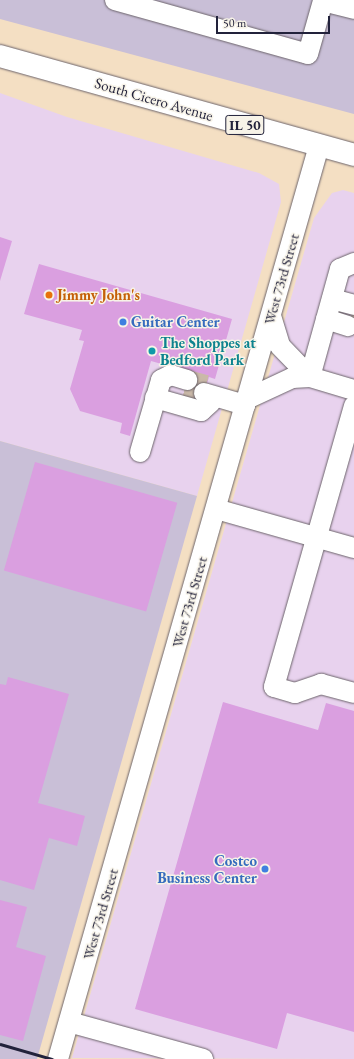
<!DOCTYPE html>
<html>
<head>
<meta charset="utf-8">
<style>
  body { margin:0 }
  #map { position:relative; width:354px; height:1059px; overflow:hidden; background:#f4dfc3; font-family:"EB Garamond",serif }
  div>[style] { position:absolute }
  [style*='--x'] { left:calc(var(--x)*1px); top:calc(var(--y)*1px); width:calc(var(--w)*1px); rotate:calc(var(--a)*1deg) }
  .built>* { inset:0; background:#e8d2ee }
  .industrial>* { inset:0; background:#c9bfd7 }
  .building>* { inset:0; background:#da9fe0; transform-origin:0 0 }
  .minor-tunnel>* { height:20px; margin-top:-10px; transform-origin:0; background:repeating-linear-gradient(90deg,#cab9a8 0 20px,transparent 0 30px) }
  .roads { filter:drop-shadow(0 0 1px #6c646b) drop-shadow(0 0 1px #6c646b) }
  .minor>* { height:20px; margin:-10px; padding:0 10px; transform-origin:10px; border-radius:10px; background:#fff }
  .major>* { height:22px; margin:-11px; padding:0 11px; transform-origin:11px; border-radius:11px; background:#fff }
  .rail>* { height:3px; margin:-1.5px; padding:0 1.5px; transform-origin:1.5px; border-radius:1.5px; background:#22223b }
  .dots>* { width:11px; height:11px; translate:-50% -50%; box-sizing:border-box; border:2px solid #f7f3e8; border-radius:50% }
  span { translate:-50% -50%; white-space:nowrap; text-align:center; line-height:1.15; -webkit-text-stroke:3px #f7f3e8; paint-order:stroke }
  .shield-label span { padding:1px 3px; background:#f7f3e8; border:1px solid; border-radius:3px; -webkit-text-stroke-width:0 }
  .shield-label { font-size:14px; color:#22223b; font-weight:700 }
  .street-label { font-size:15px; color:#22223b }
  .food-label { font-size:15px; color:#c56008; font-weight:700 }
  .left { translate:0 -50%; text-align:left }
  .shop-label { font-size:15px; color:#366cbe; font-weight:700 }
  .right { translate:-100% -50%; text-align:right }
  .culture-label { font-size:15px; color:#0d838f; font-weight:700 }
  .scale { position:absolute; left:216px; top:16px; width:114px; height:18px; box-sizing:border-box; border:2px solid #22223b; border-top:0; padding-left:5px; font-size:12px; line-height:14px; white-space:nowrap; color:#22223b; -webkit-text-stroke:3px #f7f3e8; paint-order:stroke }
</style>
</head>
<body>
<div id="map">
  <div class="built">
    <i style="clip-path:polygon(0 93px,67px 117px,259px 173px,279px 184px,281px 202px,197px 496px,0 441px)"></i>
    <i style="clip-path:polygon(343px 190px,354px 193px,354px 1059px,72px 1058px,314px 218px,332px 193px)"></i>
  </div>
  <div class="industrial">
    <i style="clip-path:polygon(0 0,354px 0,354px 114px,0 19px)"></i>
    <i style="clip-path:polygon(0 441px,197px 496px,37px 1059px,0 1059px)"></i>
  </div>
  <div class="building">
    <i style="clip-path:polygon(0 237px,12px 241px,0 281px)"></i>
    <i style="clip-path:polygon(39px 264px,232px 319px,215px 379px,209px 377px,201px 405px,182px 400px,190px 372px,151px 361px,130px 436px,120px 433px,122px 423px,80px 411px,70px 389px,84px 341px,79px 340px,82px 330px,24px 314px)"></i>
    <i style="left:35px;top:462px;width:148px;height:113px;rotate:16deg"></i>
    <i style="clip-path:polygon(8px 677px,69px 694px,38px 803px,85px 816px,77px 846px,49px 838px,34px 890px,0 880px,0 684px,6px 685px)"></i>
    <i style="clip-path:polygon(223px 702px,318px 730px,326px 703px,354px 711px,354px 1032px,287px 1013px,277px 1049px,135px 1009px)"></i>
    <i style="clip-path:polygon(0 900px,27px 907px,16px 947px,46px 956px,23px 1041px,0 1035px)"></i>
  </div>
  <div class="minor-tunnel">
    <i style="--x:351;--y:316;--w:3;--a:18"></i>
    <i style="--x:187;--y:380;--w:20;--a:15"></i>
    <i style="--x:183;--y:395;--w:20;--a:15"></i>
  </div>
  <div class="roads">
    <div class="minor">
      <i style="--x:115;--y:0;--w:200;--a:15.6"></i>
      <i style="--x:308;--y:54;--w:55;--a:-74.2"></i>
      <i style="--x:323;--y:1;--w:32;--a:14"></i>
      <i style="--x:332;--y:299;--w:23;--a:15"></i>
      <i style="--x:271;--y:316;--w:31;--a:73"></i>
      <i style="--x:280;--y:346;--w:43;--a:45.9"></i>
      <i style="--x:326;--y:319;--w:23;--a:18"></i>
      <i style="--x:310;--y:377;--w:112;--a:-74.5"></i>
      <i style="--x:340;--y:269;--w:15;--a:-23"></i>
      <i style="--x:204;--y:393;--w:43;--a:16.3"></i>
      <i style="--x:155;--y:398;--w:48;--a:15.8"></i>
      <i style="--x:201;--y:411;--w:13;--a:-42"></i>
      <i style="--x:247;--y:399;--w:50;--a:-25"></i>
      <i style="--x:292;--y:378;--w:18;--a:-3"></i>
      <i style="--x:310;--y:377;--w:46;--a:16.5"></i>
      <i style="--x:354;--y:406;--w:292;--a:105.9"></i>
      <i style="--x:274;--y:687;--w:22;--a:16"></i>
      <i style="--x:295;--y:693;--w:28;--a:-19"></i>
      <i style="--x:321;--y:684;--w:34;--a:15"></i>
      <i style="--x:140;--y:452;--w:75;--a:-73.7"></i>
      <i style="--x:161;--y:380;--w:11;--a:-27"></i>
      <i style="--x:171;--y:375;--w:17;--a:17"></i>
      <i style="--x:216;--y:509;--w:143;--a:15.8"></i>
      <i style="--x:69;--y:1022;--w:139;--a:15.4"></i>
      <i style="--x:58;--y:1059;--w:950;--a:-74.05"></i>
    </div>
    <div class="major">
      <i style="--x:0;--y:56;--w:368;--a:15.6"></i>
    </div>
  </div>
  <div class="rail">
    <i style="--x:0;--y:1044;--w:54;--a:16.1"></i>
  </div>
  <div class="dots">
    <i style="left:49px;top:295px;background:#e8710a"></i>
    <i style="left:123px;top:322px;background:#3f7fe0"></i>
    <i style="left:152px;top:351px;background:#0f9aa8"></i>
    <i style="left:265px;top:869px;background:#3f7fe0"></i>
  </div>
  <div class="shield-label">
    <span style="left:245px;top:125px">IL 50</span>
  </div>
  <div class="street-label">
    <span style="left:154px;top:99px;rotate:16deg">South Cicero Avenue</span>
    <span style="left:281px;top:279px;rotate:-74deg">West 73rd Street</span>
    <span style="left:189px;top:602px;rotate:-74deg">West 73rd Street</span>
    <span style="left:100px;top:914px;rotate:-74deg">West 73rd Street</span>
  </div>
  <div class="food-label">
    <span class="left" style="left:57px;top:295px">Jimmy John's</span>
  </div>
  <div class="shop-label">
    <span class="left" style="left:131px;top:322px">Guitar Center</span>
    <span class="right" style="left:257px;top:869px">Costco<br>Business Center</span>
  </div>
  <div class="culture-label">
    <span class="left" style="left:160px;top:351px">The Shoppes at<br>Bedford Park</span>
  </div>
  <div class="scale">50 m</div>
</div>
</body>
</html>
